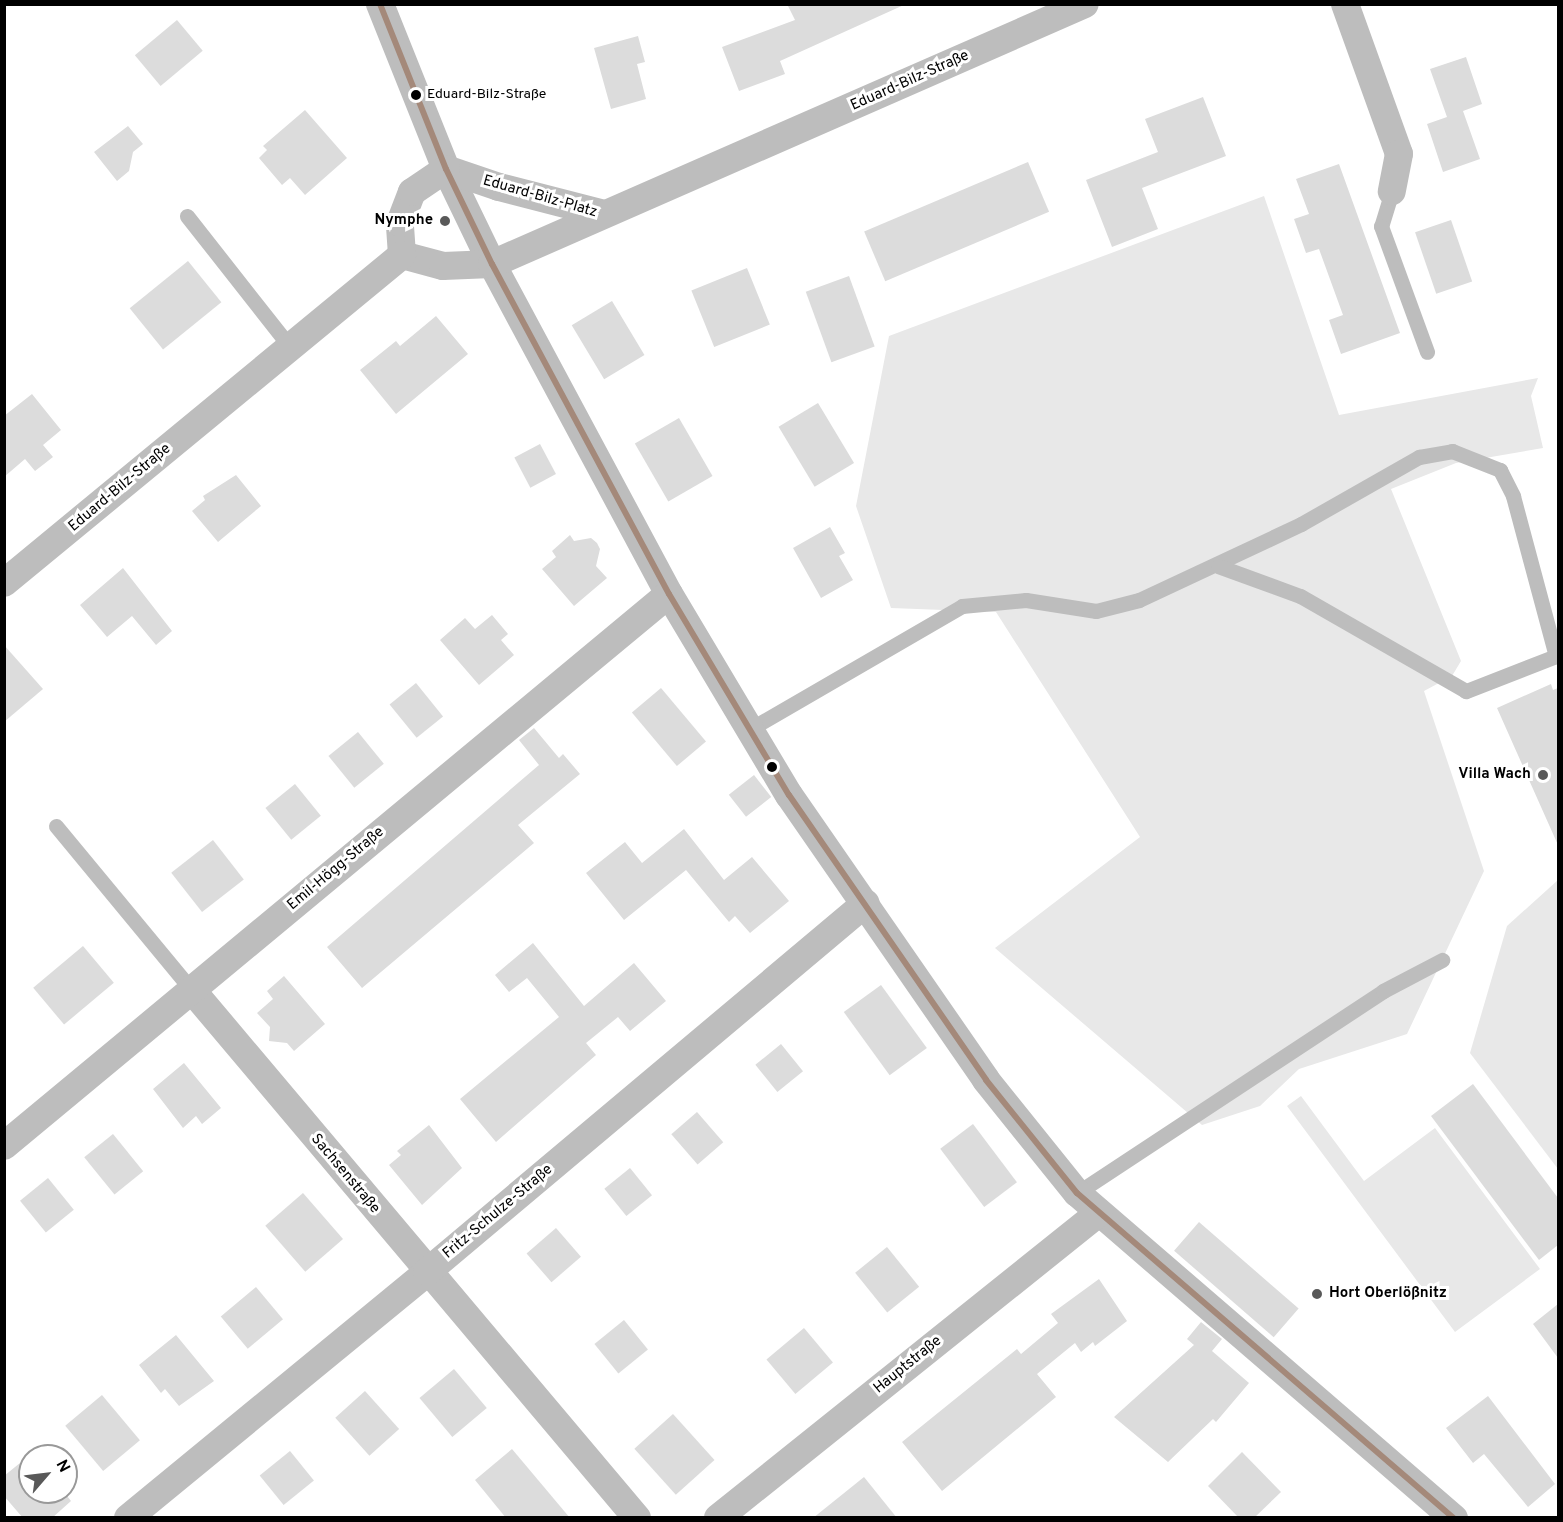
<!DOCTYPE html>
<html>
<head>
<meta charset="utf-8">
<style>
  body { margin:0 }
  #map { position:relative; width:1563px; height:1522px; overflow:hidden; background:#fff; font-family:Overpass,sans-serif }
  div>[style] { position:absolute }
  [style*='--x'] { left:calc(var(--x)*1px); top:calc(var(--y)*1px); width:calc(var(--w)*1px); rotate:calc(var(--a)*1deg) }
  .green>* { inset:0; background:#e8e8e8 }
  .building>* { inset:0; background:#dcdcdc; transform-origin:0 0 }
  .lane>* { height:15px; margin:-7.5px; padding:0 7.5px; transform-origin:7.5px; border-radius:7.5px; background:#bdbdbd }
  .street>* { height:28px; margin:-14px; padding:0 14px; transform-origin:14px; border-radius:14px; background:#bdbdbd }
  .bus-1>* { height:6px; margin:-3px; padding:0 3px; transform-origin:3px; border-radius:3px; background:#a4897a }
  .dots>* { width:16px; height:16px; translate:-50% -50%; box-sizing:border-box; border:3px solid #fff; border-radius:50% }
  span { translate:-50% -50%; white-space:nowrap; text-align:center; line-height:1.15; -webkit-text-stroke:6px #fff; paint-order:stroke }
  .bus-label { font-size:14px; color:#000 }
  .left { translate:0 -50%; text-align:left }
  .street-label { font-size:15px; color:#000 }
  .poi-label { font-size:15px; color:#000; font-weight:700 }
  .right { translate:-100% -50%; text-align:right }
  .frame { position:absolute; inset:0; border:6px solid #000; pointer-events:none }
  .north { position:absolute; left:18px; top:1444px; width:60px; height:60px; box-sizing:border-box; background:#fff; border:2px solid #999; border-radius:50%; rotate:62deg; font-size:16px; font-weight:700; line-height:24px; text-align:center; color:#000 }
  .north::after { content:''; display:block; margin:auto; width:21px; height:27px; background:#595959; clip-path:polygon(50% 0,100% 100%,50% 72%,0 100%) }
</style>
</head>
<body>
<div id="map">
  <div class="green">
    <i style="clip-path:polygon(1264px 196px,1339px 415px,1538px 378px,1531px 396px,1543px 448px,1456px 463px,1391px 489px,1461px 661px,1452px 676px,1424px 691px,1484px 871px,1407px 1034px,1299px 1069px,1260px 1106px,1202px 1125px,995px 948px,1140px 837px,996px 612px,891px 608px,856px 506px,889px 336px)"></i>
    <i style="clip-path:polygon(1558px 880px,1558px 1169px,1470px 1053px,1507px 926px)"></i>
    <i style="clip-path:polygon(1301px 1096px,1364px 1181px,1435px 1128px,1540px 1269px,1455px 1332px,1287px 1106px)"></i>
  </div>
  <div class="building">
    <i style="clip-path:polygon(787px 4px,906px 4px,780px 61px,785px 74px,739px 91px,722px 47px,795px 20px)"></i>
    <i style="left:177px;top:20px;width:40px;height:55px;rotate:50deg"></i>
    <i style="clip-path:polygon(638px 36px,645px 62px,637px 64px,646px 99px,611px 109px,594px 48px)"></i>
    <i style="clip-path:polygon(1466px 57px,1482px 104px,1463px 111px,1480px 159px,1443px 172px,1427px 124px,1447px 117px,1430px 69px)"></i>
    <i style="clip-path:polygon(1203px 97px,1226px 156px,1142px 188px,1158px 229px,1112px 247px,1086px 180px,1158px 152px,1145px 119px)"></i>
    <i style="clip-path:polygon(305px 110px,347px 158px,305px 195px,290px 178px,282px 185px,259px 158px,267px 150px,263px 146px)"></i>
    <i style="clip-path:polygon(128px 126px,143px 144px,133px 152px,129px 171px,117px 181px,94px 152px)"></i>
    <i style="left:1028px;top:162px;width:54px;height:178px;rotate:67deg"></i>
    <i style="clip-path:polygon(1339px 164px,1400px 333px,1341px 354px,1329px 320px,1343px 315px,1319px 249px,1306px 253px,1294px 219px,1309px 214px,1296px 179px)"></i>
    <i style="left:1451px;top:220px;width:65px;height:38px;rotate:71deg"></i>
    <i style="left:188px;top:261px;width:53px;height:75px;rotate:51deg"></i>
    <i style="left:747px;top:268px;width:61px;height:60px;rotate:68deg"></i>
    <i style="left:849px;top:276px;width:75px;height:46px;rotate:70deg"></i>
    <i style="left:612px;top:301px;width:63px;height:47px;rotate:59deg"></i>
    <i style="clip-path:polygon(436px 316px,468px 354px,396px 414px,360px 370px,396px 341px,400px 346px)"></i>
    <i style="clip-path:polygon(32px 394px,61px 430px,43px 445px,53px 457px,35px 471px,25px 459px,4px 477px,4px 416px)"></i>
    <i style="left:818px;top:403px;width:70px;height:46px;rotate:59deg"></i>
    <i style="left:679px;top:418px;width:67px;height:51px;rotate:60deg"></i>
    <i style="left:540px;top:444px;width:34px;height:29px;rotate:62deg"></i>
    <i style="clip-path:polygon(236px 475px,261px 506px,218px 542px,192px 511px,205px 500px,203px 496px)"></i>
    <i style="clip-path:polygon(830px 527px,845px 553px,839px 556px,853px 580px,821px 598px,793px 548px)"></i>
    <i style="clip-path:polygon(570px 535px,574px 541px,591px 538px,597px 543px,600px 549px,596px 566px,607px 578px,574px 606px,542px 569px,556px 557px,552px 551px)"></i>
    <i style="clip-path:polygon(123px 568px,172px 631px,156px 645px,132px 616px,107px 637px,80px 605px)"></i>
    <i style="clip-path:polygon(492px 615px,508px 634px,501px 640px,514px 655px,479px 685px,440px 640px,465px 618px,475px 629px)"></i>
    <i style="clip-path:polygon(4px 645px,43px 689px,4px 722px)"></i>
    <i style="left:416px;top:683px;width:43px;height:34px;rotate:51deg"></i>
    <i style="clip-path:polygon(1551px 684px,1553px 690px,1558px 688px,1558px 845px,1497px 708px)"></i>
    <i style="left:661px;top:688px;width:70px;height:38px;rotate:50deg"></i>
    <i style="clip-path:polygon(534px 728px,559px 758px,563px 754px,580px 774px,518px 825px,534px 843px,362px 988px,327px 947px,539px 765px,519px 740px)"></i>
    <i style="left:358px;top:732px;width:41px;height:38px;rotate:51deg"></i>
    <i style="left:754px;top:775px;width:28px;height:32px;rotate:52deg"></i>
    <i style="left:295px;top:784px;width:41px;height:38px;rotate:51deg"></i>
    <i style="clip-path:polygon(684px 829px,724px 880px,752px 857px,789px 901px,750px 933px,735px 916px,729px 922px,686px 870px,624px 920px,586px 873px,625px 842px,642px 863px)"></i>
    <i style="left:213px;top:840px;width:50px;height:53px;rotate:52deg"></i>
    <i style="clip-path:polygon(533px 943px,584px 1006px,634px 963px,666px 1001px,630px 1031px,618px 1017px,586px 1043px,596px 1055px,496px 1142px,460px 1099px,559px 1017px,527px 978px,509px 992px,495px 975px)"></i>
    <i style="left:83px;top:946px;width:48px;height:65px;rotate:50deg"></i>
    <i style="clip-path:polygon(284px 976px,325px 1024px,294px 1051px,287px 1043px,269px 1041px,270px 1027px,257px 1013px,273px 999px,267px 991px)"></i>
    <i style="left:881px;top:985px;width:78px;height:46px;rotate:54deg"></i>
    <i style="left:781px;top:1044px;width:35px;height:33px;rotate:51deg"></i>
    <i style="clip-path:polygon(184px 1063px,221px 1108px,202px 1124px,196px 1116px,183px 1128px,153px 1089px)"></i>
    <i style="clip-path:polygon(1473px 1084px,1558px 1198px,1558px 1245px,1539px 1260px,1431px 1116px)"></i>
    <i style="left:697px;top:1112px;width:40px;height:34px;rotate:49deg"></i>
    <i style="left:973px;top:1124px;width:73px;height:41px;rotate:53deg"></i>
    <i style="clip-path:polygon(429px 1125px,462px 1168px,422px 1205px,389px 1165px,401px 1155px,397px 1151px)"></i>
    <i style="left:113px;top:1134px;width:48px;height:37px;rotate:51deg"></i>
    <i style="left:630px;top:1168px;width:35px;height:33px;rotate:51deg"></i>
    <i style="left:48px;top:1178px;width:41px;height:36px;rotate:51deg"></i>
    <i style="left:303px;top:1193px;width:61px;height:50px;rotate:49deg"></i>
    <i style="left:1199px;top:1222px;width:132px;height:38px;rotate:41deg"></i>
    <i style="left:556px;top:1228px;width:38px;height:39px;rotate:49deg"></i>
    <i style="left:887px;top:1247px;width:51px;height:41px;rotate:51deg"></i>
    <i style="clip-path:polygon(1099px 1279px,1127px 1321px,1095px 1346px,1093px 1342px,1081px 1352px,1075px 1343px,1037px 1374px,1056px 1397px,942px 1491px,902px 1442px,1017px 1349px,1021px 1354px,1058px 1323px,1051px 1314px)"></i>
    <i style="left:256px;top:1287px;width:42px;height:46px;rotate:50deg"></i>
    <i style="clip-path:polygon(1558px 1304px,1558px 1358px,1533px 1324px)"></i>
    <i style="left:624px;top:1320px;width:38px;height:38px;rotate:51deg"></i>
    <i style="clip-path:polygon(1201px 1322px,1222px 1339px,1212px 1351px,1249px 1383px,1216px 1422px,1213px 1419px,1168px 1462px,1114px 1417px,1194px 1345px,1187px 1339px)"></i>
    <i style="left:804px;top:1328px;width:45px;height:49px;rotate:50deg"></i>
    <i style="clip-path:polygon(176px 1335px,214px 1381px,179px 1406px,165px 1389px,161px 1393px,139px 1365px)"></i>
    <i style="left:454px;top:1369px;width:51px;height:45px;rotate:50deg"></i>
    <i style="left:365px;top:1391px;width:51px;height:40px;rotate:48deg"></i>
    <i style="left:102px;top:1395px;width:59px;height:48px;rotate:50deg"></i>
    <i style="clip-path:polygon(1488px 1396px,1555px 1484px,1528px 1507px,1484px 1454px,1473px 1463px,1446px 1428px)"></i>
    <i style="left:673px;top:1414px;width:62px;height:52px;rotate:48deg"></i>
    <i style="clip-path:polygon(512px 1449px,570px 1518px,506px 1518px,475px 1480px)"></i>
    <i style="left:290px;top:1451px;width:38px;height:39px;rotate:51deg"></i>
    <i style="clip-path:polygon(1242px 1452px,1281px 1492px,1254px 1518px,1239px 1518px,1208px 1486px)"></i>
    <i style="clip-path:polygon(31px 1454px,30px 1492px,64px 1492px,71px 1501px,52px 1518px,23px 1518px,4px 1496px,4px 1476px)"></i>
    <i style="clip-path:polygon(864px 1477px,897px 1518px,813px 1518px)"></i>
  </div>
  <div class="lane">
    <i style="--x:1392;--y:191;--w:37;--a:107"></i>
    <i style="--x:1381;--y:226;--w:134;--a:69.9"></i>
    <i style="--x:187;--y:216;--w:167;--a:51.8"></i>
    <i style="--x:750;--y:729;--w:245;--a:-30.1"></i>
    <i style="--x:962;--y:606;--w:64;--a:-5.4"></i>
    <i style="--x:1026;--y:600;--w:71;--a:8.9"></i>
    <i style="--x:1096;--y:611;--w:44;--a:-14.3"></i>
    <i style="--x:1139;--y:600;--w:179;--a:-25.1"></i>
    <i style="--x:1301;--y:524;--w:136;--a:-29.6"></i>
    <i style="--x:1419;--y:457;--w:34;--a:-10"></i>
    <i style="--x:1452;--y:451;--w:52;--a:21.6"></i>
    <i style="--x:1500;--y:470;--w:29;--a:63"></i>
    <i style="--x:1513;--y:496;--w:166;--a:75"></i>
    <i style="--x:1556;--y:656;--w:97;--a:158.7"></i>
    <i style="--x:1466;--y:691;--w:191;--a:-150.2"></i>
    <i style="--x:1300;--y:596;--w:87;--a:-159.9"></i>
    <i style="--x:56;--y:826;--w:212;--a:50.4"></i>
    <i style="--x:1077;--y:1193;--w:367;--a:-33.4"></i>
    <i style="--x:1383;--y:991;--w:67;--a:-27.7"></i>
  </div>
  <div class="street">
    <i style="--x:380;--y:4;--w:178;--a:68.2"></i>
    <i style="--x:446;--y:169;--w:106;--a:64.2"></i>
    <i style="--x:492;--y:264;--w:374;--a:61.8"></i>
    <i style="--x:669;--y:594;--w:234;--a:59.2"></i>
    <i style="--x:789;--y:795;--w:346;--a:55.3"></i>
    <i style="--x:986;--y:1080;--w:145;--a:51.2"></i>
    <i style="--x:1077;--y:1193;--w:498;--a:40.8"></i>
    <i style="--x:1345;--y:4;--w:159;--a:70.2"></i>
    <i style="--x:1399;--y:154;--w:38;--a:101"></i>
    <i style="--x:446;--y:169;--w:56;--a:18.8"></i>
    <i style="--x:499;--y:187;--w:108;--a:14.4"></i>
    <i style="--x:402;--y:255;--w:42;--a:15"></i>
    <i style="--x:443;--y:266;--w:49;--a:-2.3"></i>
    <i style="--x:492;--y:264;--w:647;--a:-23.67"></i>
    <i style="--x:402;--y:255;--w:32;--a:-94"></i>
    <i style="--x:400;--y:223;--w:33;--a:-69"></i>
    <i style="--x:412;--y:192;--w:41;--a:-34.1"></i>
    <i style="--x:4;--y:583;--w:516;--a:-39.49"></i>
    <i style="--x:191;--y:989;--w:692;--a:49.87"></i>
    <i style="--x:4;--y:1146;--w:864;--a:-39.7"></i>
    <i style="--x:128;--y:1518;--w:387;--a:-39.4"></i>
    <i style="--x:427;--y:1272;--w:573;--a:-40.05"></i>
    <i style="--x:718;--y:1518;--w:488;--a:-38.7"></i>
  </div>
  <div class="bus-1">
    <i style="--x:380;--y:4;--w:178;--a:68.2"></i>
    <i style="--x:446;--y:169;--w:106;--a:64.2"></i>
    <i style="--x:492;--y:264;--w:374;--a:61.8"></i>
    <i style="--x:669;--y:594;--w:234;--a:59.2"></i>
    <i style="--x:789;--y:795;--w:346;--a:55.3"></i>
    <i style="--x:986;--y:1080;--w:145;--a:51.2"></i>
    <i style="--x:1077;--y:1193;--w:497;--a:40.8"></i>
  </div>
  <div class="dots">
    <i style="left:416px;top:95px;background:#000"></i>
    <i style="left:445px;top:221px;background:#595959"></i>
    <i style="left:772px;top:767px;background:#000"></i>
    <i style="left:1543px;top:775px;background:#595959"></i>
    <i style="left:1317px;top:1294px;background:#595959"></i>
  </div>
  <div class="bus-label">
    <span class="left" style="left:427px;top:95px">Eduard-Bilz-Straße</span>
  </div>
  <div class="street-label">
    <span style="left:910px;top:81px;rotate:-24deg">Eduard-Bilz-Straße</span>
    <span style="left:540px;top:197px;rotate:16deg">Eduard-Bilz-Platz</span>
    <span style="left:120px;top:488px;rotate:-40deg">Eduard-Bilz-Straße</span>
    <span style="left:336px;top:869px;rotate:-40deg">Emil-Högg-Straße</span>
    <span style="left:345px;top:1174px;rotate:50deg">Sachsenstraße</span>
    <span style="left:498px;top:1212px;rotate:-40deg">Fritz-Schulze-Straße</span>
    <span style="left:908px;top:1365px;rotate:-39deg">Hauptstraße</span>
  </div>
  <div class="poi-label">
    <span class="right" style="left:433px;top:221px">Nymphe</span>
    <span class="right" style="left:1531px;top:775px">Villa Wach</span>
    <span class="left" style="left:1329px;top:1294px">Hort Oberlößnitz</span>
  </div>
  <div class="frame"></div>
  <div class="north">N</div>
</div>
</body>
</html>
